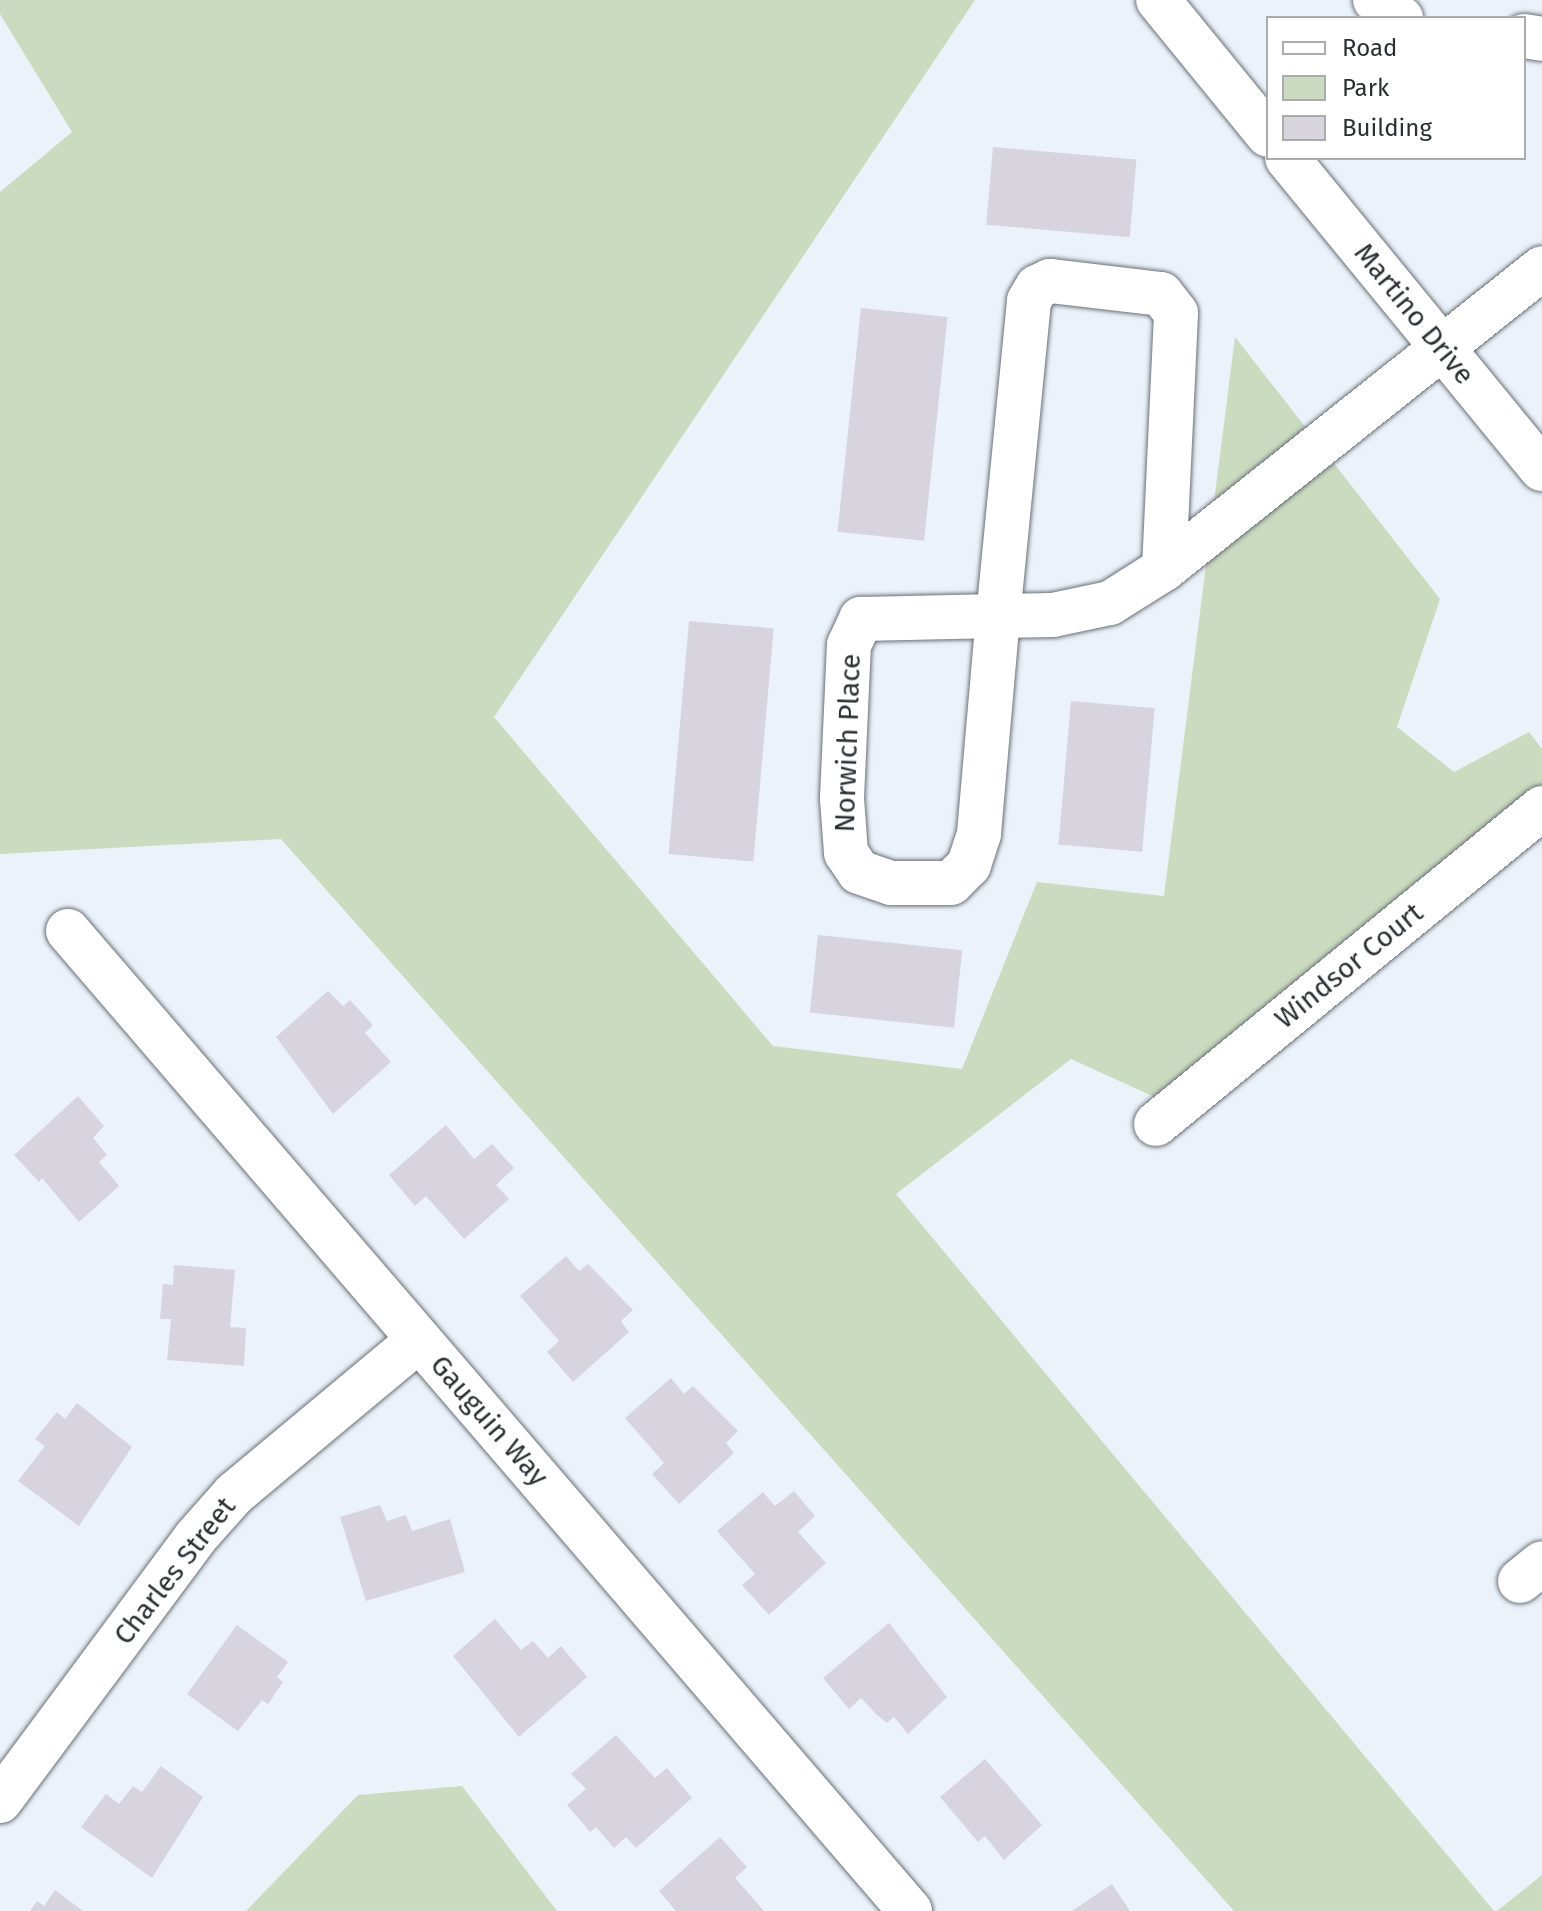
<!DOCTYPE html>
<html>
<head>
<meta charset="utf-8">
<style>
  body { margin:0 }
  #map { position:relative; width:1542px; height:1911px; overflow:hidden; background:#ebf2fa; font-family:"Fira Sans",sans-serif }
  div>[style] { position:absolute }
  [style*='--x'] { left:calc(var(--x)*1px); top:calc(var(--y)*1px); width:calc(var(--w)*1px); rotate:calc(var(--a)*1deg) }
  .green>* { inset:0; background:#cbdbbf }
  .building>* { inset:0; background:#d8d4de; transform-origin:0 0 }
  .roads { filter:drop-shadow(0 0 2px #6a7078) drop-shadow(0 0 2px #6a7078) }
  .minor>* { height:44px; margin:-22px; padding:0 22px; transform-origin:22px; border-radius:22px; background:#fff }
  span { translate:-50% -50%; white-space:nowrap; text-align:center; line-height:1.15; -webkit-text-stroke:8px #fff; paint-order:stroke }
  .street-label { font-size:28px; color:#2c2f32 }
  .legend { position:absolute; left:1266px; top:16px; width:260px; height:144px; box-sizing:border-box; background:#fff; border:2px solid #abacad; margin:0; padding:10px 14px; list-style:none; font-size:24px; color:#2c2f32 }
  .legend li { display:flex; align-items:center; gap:16px; height:40px }
  .legend b { width:40px; border:2px solid #abacad }
</style>
</head>
<body>
<div id="map">
  <div class="green">
    <i style="clip-path:polygon(0 0,975px 0,494px 717px,773px 1046px,962px 1069px,1037px 882px,1164px 896px,1235px 337px,1440px 599px,1397px 727px,1454px 772px,1529px 732px,1542px 749px,1542px 826px,1192px 1114px,1071px 1059px,896px 1194px,1494px 1911px,1234px 1911px,281px 839px,0 854px,0 192px,72px 132px,0 14px)"></i>
    <i style="clip-path:polygon(462px 1786px,557px 1911px,246px 1911px,358px 1795px)"></i>
    <i style="clip-path:polygon(1542px 1875px,1542px 1911px,1497px 1911px)"></i>
  </div>
  <div class="building">
    <i style="left:993px;top:147px;width:144px;height:78px;rotate:5deg"></i>
    <i style="left:861px;top:308px;width:87px;height:225px;rotate:6deg"></i>
    <i style="left:689px;top:621px;width:85px;height:234px;rotate:5deg"></i>
    <i style="left:1071px;top:701px;width:84px;height:144px;rotate:5deg"></i>
    <i style="left:818px;top:935px;width:145px;height:78px;rotate:6deg"></i>
    <i style="clip-path:polygon(328px 991px,343px 1006px,350px 1000px,373px 1025px,365px 1033px,391px 1062px,333px 1114px,276px 1037px)"></i>
    <i style="clip-path:polygon(78px 1096px,104px 1126px,93px 1138px,107px 1155px,99px 1162px,119px 1186px,79px 1222px,42px 1178px,39px 1182px,14px 1155px)"></i>
    <i style="clip-path:polygon(446px 1125px,474px 1159px,492px 1144px,514px 1168px,496px 1185px,509px 1199px,464px 1239px,426px 1196px,415px 1206px,389px 1175px)"></i>
    <i style="clip-path:polygon(566px 1256px,579px 1271px,588px 1264px,633px 1310px,621px 1321px,629px 1332px,573px 1382px,547px 1352px,559px 1341px,520px 1296px)"></i>
    <i style="clip-path:polygon(174px 1265px,235px 1270px,230px 1327px,246px 1328px,244px 1366px,167px 1360px,171px 1319px,160px 1319px,163px 1284px,173px 1285px)"></i>
    <i style="clip-path:polygon(671px 1378px,684px 1394px,693px 1386px,738px 1431px,726px 1443px,734px 1453px,679px 1504px,652px 1474px,664px 1463px,625px 1418px)"></i>
    <i style="clip-path:polygon(77px 1403px,132px 1447px,79px 1526px,18px 1481px,45px 1446px,35px 1439px,57px 1412px,65px 1419px)"></i>
    <i style="clip-path:polygon(794px 1491px,815px 1516px,798px 1532px,826px 1563px,769px 1615px,742px 1585px,755px 1574px,717px 1531px,763px 1492px,775px 1506px)"></i>
    <i style="clip-path:polygon(380px 1505px,387px 1521px,406px 1515px,412px 1531px,450px 1519px,465px 1572px,366px 1601px,340px 1517px)"></i>
    <i style="clip-path:polygon(495px 1619px,521px 1650px,533px 1641px,548px 1658px,561px 1646px,587px 1677px,519px 1737px,453px 1656px)"></i>
    <i style="clip-path:polygon(889px 1623px,947px 1697px,908px 1734px,894px 1717px,887px 1723px,877px 1715px,861px 1698px,849px 1709px,823px 1678px)"></i>
    <i style="clip-path:polygon(237px 1625px,288px 1662px,277px 1677px,283px 1682px,268px 1704px,262px 1700px,238px 1731px,187px 1694px)"></i>
    <i style="clip-path:polygon(616px 1735px,655px 1778px,667px 1768px,692px 1798px,636px 1848px,626px 1837px,614px 1848px,596px 1827px,590px 1832px,567px 1805px,586px 1789px,571px 1774px)"></i>
    <i style="clip-path:polygon(985px 1759px,1042px 1825px,1004px 1860px,985px 1836px,978px 1842px,940px 1797px)"></i>
    <i style="clip-path:polygon(161px 1766px,203px 1797px,152px 1878px,81px 1827px,106px 1794px,119px 1804px,133px 1786px,142px 1792px)"></i>
    <i style="clip-path:polygon(720px 1837px,747px 1867px,735px 1878px,764px 1911px,676px 1911px,659px 1891px)"></i>
    <i style="clip-path:polygon(1112px 1884px,1130px 1911px,1072px 1911px)"></i>
    <i style="clip-path:polygon(55px 1890px,83px 1911px,30px 1911px,37px 1901px,44px 1906px)"></i>
  </div>
  <div class="roads">
    <div class="minor">
      <i style="--x:1158;--y:0;--w:174;--a:50.8"></i>
      <i style="--x:1375;--y:0;--w:32;--a:35"></i>
      <i style="--x:1524;--y:36;--w:18;--a:9"></i>
      <i style="--x:1287;--y:158;--w:402;--a:50.7"></i>
      <i style="--x:1164;--y:569;--w:256;--a:-87.3"></i>
      <i style="--x:1176;--y:313;--w:24;--a:-128"></i>
      <i style="--x:1161;--y:294;--w:112;--a:-173.3"></i>
      <i style="--x:1050;--y:281;--w:14;--a:155"></i>
      <i style="--x:1037;--y:287;--w:16;--a:120"></i>
      <i style="--x:1029;--y:301;--w:317;--a:95.6"></i>
      <i style="--x:998;--y:616;--w:55;--a:-1"></i>
      <i style="--x:1053;--y:615;--w:58;--a:-11.9"></i>
      <i style="--x:1110;--y:603;--w:64;--a:-32.2"></i>
      <i style="--x:1164;--y:569;--w:483;--a:-38.5"></i>
      <i style="--x:998;--y:616;--w:219;--a:95"></i>
      <i style="--x:979;--y:834;--w:33;--a:108"></i>
      <i style="--x:969;--y:865;--w:25;--a:135"></i>
      <i style="--x:951;--y:883;--w:60;--a:180"></i>
      <i style="--x:891;--y:883;--w:34;--a:-161"></i>
      <i style="--x:859;--y:872;--w:23;--a:-124"></i>
      <i style="--x:846;--y:853;--w:55;--a:-94.2"></i>
      <i style="--x:842;--y:798;--w:153;--a:-87.4"></i>
      <i style="--x:849;--y:645;--w:29;--a:-65"></i>
      <i style="--x:861;--y:619;--w:137;--a:-1.3"></i>
      <i style="--x:68;--y:931;--w:1292;--a:49.33"></i>
      <i style="--x:1156;--y:1124;--w:499;--a:-39.3"></i>
      <i style="--x:1520;--y:1581;--w:28;--a:-39"></i>
      <i style="--x:0;--y:1801;--w:327;--a:-53.4"></i>
      <i style="--x:195;--y:1538;--w:59;--a:-48.4"></i>
      <i style="--x:234;--y:1494;--w:241;--a:-39.8"></i>
    </div>
  </div>
  <div class="street-label">
    <span style="left:1414px;top:314px;rotate:51deg">Martino Drive</span>
    <span style="left:848px;top:743px;rotate:-88deg">Norwich Place</span>
    <span style="left:1349px;top:966px;rotate:-39deg">Windsor Court</span>
    <span style="left:489px;top:1421px;rotate:49deg">Gauguin Way</span>
    <span style="left:175px;top:1571px;rotate:-52deg">Charles Street</span>
  </div>
  <ul class="legend">
  <li><b style="height:10px;background:#fff"></b>Road</li>
  <li><b style="height:22px;background:#cbdbbf"></b>Park</li>
  <li><b style="height:22px;background:#d8d4de"></b>Building</li>
  </ul>
</div>
</body>
</html>
